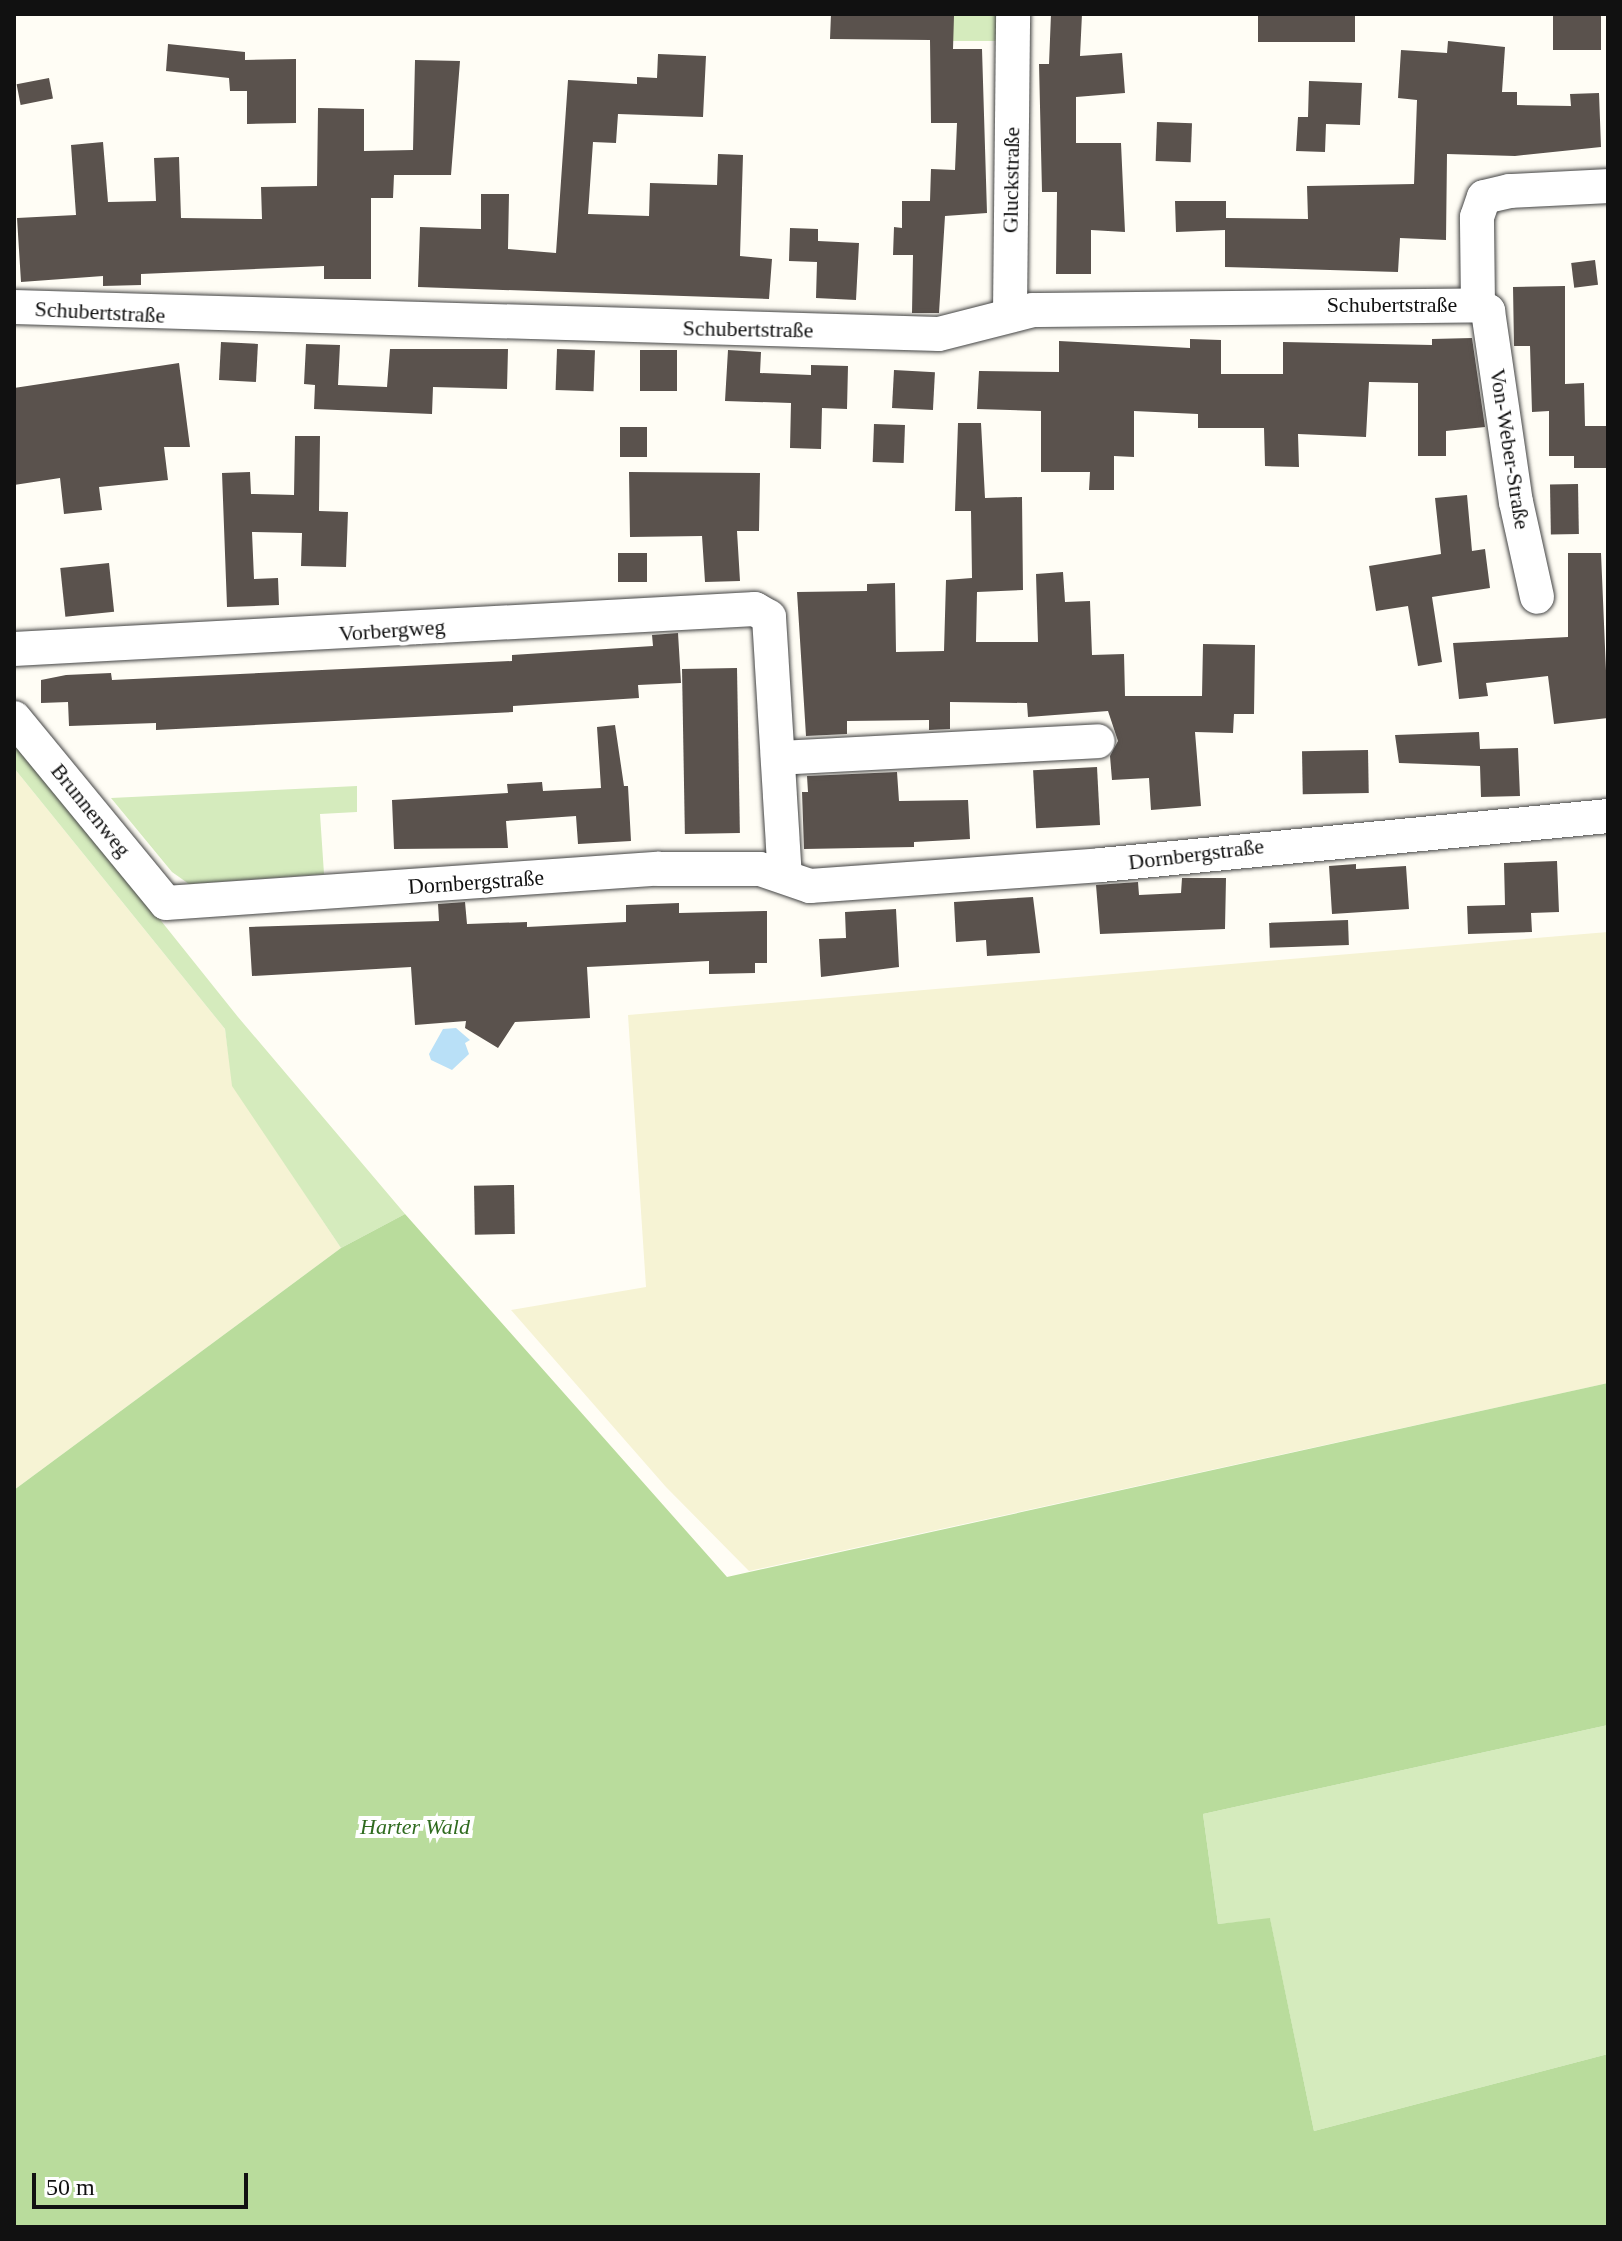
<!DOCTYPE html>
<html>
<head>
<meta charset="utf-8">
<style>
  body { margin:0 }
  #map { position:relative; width:1622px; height:2241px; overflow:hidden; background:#fffdf5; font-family:"Times New Roman",serif }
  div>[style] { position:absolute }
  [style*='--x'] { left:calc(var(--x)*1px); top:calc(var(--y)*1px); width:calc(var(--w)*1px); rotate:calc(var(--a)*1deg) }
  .farmland>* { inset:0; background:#f6f3d4 }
  .green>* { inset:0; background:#d5ebbd }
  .forest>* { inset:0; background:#b9dc9c }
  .water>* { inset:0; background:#b9e0f7 }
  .building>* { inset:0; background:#5a524d; transform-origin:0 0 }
  .roads { filter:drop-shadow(0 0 2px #444) drop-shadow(0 0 2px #444) }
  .street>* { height:34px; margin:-17px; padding:0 17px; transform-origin:17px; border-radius:17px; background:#fff }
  span { translate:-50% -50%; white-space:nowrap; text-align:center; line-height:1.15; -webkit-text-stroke:8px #fff; paint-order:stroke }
  .street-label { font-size:22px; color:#111 }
  .park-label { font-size:22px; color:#2f6b1f; font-style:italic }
  .frame { position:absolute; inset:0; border:16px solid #111; pointer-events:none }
  .scale { position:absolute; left:32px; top:2173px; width:216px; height:36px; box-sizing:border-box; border:4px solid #111; border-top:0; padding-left:10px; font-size:24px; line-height:28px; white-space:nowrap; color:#111; -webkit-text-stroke:6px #fff; paint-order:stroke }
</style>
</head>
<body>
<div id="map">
  <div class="farmland">
    <i style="clip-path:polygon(14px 768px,225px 1029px,233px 1086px,341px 1248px,14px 1490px)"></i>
    <i style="clip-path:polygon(1608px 932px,1608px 1383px,749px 1571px,666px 1487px,511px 1310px,646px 1287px,628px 1015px)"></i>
  </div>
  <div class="green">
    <i style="clip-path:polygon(859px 14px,999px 14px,998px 41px,953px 41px,953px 16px)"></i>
    <i style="clip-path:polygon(14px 737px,238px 1017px,405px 1214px,341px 1248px,232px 1086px,225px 1029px,14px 768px)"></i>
    <i style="clip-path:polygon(357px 786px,357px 812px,320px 814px,324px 874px,189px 884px,172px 872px,111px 798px)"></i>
    <i style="clip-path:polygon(1608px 1725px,1608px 2054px,1314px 2131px,1270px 1919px,1218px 1924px,1203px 1814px)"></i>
  </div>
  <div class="forest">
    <i style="clip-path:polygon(405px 1214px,727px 1577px,1608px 1383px,1608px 1725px,1203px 1814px,1218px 1924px,1270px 1918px,1314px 2131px,1608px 2054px,1608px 2227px,14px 2227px,14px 1490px,341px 1248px)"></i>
  </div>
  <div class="water">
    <i style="clip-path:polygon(456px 1028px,470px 1040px,465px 1043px,469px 1054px,452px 1070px,431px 1060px,429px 1054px,443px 1029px)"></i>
  </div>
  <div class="building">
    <i style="clip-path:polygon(831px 14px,954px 16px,953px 49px,982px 49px,987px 213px,945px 216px,939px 313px,912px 313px,913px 255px,893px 255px,894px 227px,902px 228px,902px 201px,930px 201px,931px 169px,955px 170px,957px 123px,931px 123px,930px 40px,830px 39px)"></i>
    <i style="clip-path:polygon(1051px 14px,1082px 14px,1080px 56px,1122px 53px,1125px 93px,1076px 97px,1076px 143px,1121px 143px,1125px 232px,1091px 230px,1091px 274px,1056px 274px,1057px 192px,1042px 192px,1039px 64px,1049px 64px)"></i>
    <i style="left:1258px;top:14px;width:97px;height:28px"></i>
    <i style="left:1553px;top:14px;width:48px;height:36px"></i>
    <i style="clip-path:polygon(1448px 41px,1505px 47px,1502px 92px,1517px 92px,1517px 105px,1571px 106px,1570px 94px,1599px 93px,1601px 147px,1515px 156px,1447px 154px,1446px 240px,1400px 238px,1398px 272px,1225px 267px,1225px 230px,1176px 232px,1175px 201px,1226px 201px,1226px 218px,1308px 219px,1307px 186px,1414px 184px,1417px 100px,1398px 98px,1401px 50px,1447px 53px)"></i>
    <i style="clip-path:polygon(168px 44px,245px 52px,245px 60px,296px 59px,296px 123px,247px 124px,247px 91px,230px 91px,229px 78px,166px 71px)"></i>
    <i style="clip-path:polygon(658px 54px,706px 56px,703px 117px,618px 114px,616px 143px,593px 142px,588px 214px,649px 216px,650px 183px,717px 185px,718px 154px,743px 155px,740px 256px,772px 259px,769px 299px,418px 287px,420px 227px,481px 229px,481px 194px,509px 194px,508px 249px,556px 253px,568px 80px,637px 84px,637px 77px,657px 78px)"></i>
    <i style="clip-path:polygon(415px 60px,460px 61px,451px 175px,394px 175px,393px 198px,371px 198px,371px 279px,324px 279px,324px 266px,141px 274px,141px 285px,103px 286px,103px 276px,21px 282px,17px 218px,76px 215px,71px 145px,103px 142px,108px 202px,156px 201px,154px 158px,179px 157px,181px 218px,262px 219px,261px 187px,317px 186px,318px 108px,364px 109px,364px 151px,413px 150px)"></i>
    <i style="left:49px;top:78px;width:21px;height:33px;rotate:79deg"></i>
    <i style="clip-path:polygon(1309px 81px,1362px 83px,1360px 125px,1326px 124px,1325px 152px,1296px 151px,1298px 117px,1308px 117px)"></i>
    <i style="left:1157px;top:122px;width:35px;height:39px;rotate:2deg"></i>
    <i style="clip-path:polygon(790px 228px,818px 229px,818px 241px,859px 243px,856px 300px,816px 298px,817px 262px,789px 261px)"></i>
    <i style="left:1595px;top:260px;width:25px;height:24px;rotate:83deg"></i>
    <i style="clip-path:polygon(1565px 286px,1565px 384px,1584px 383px,1585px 426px,1608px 426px,1608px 468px,1574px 468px,1574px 456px,1549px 456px,1549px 411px,1532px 412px,1530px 346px,1514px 346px,1513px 287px)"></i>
    <i style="clip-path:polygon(1472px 338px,1485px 427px,1446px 431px,1446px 456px,1418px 456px,1418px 383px,1369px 382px,1366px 437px,1298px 434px,1299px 467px,1265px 466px,1264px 428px,1198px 428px,1198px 414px,1134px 411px,1134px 457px,1114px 456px,1114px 490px,1089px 490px,1090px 472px,1041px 472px,1041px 411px,977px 409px,979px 371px,1059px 372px,1059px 341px,1190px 348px,1190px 339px,1221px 340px,1221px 374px,1283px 374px,1283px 342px,1432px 345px,1432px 339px)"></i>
    <i style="left:221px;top:342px;width:37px;height:38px;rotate:3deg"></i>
    <i style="clip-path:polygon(306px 344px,340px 345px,338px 385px,387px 387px,390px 349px,508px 349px,507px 389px,433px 387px,432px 414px,314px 409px,315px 385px,304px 384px)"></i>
    <i style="left:557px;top:349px;width:38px;height:41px;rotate:2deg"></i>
    <i style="left:640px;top:350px;width:37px;height:41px"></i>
    <i style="clip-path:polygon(728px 350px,761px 352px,760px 373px,811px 375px,811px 365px,848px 366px,847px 409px,822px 408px,821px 449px,790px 448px,791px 403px,725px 401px)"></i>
    <i style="clip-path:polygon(179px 363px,190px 447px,164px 447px,168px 480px,99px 487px,102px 510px,64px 514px,60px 478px,14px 485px,14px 388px)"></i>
    <i style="left:894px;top:370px;width:41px;height:38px;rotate:3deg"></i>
    <i style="clip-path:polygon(958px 423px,981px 423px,985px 498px,1022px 497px,1023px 590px,977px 592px,976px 642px,1038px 642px,1036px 574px,1063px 572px,1065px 602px,1090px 601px,1092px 655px,1124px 654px,1125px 696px,1202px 696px,1203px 644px,1255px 645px,1254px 714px,1234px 714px,1233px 733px,1195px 732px,1201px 806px,1151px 810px,1149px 778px,1112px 780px,1110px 756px,1118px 741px,1108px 711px,1028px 717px,1027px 703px,950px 702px,950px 729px,929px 730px,929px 720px,847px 721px,847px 734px,806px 736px,797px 592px,867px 591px,867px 584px,895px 583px,896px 652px,944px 651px,946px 580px,972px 578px,971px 511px,955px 511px)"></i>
    <i style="left:874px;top:424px;width:31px;height:38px;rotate:2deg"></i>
    <i style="left:620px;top:427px;width:27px;height:30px"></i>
    <i style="clip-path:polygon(295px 436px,320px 436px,319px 511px,348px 512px,346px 567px,301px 566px,302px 533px,252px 532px,254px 579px,278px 578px,279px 605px,227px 607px,222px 473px,250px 472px,251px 494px,294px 495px)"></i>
    <i style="clip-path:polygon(629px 472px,760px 473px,759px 531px,737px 531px,740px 581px,705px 582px,702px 536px,630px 537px)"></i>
    <i style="left:1578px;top:484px;width:50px;height:28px;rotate:89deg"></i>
    <i style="clip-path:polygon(1467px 495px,1472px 551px,1485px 549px,1490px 588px,1432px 597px,1442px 662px,1418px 666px,1408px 606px,1376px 611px,1369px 566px,1441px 554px,1435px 498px)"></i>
    <i style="left:618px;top:553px;width:29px;height:29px"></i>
    <i style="clip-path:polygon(1568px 553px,1601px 553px,1608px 718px,1554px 724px,1548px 676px,1486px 683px,1488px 696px,1459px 699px,1453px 643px,1568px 637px)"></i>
    <i style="left:109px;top:563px;width:49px;height:49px;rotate:84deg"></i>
    <i style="clip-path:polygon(678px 633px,681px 683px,638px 685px,639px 698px,513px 706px,513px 712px,156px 730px,156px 723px,69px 726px,68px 702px,41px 703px,41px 680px,66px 675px,111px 673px,112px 680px,512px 661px,512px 655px,653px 646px,652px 635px)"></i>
    <i style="left:737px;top:668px;width:165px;height:55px;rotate:89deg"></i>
    <i style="clip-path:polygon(615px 725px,624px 786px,628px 786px,631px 841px,578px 844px,576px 816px,506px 821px,508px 848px,394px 849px,392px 800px,508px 793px,507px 784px,542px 782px,543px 791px,601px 788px,597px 727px)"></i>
    <i style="clip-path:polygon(1479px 732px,1480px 749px,1518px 748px,1520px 796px,1481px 797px,1480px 766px,1399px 763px,1395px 735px)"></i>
    <i style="left:1368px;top:750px;width:43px;height:66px;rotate:89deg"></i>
    <i style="left:1097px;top:767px;width:58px;height:64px;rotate:87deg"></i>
    <i style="clip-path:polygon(897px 772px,899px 801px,968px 800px,970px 839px,914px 842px,914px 847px,804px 849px,802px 792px,808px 792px,807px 776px)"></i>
    <i style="clip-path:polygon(1557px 861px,1559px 912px,1531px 913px,1532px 932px,1468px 934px,1467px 906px,1505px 905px,1504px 863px)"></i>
    <i style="clip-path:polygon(1356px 864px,1356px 869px,1406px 866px,1409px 909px,1332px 914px,1329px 866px)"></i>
    <i style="clip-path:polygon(1182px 878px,1226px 878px,1225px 929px,1100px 934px,1096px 885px,1138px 882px,1139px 895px,1181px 893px)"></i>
    <i style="clip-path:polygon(1033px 897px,1040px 953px,987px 956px,986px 940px,956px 942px,954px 902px)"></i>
    <i style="clip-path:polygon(465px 902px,467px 924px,527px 922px,527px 927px,626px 922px,626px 905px,679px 903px,679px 913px,767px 911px,767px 963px,755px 963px,755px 973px,709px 974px,709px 961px,587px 967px,590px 1018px,515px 1022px,498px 1048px,465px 1028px,466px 1021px,415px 1025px,411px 967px,252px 976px,249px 927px,439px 921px,438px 904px)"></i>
    <i style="clip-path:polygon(896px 909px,899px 967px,821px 977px,819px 939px,846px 938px,845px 912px)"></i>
    <i style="left:1348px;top:920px;width:25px;height:79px;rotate:88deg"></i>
    <i style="left:514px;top:1185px;width:49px;height:40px;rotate:89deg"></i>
  </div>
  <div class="roads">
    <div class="street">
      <i style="--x:1478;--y:305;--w:12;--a:31"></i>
      <i style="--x:1488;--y:311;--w:193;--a:81.7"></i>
      <i style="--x:1516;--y:502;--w:97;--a:77.5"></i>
      <i style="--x:1478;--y:305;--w:88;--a:-90.7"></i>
      <i style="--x:1477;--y:217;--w:21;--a:-71"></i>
      <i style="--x:1484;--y:197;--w:27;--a:-13"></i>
      <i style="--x:1510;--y:191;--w:98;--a:-2.9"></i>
      <i style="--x:14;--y:307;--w:925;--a:1.67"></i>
      <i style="--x:939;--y:334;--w:97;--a:-14.3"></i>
      <i style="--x:1033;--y:310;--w:445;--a:-0.6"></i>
      <i style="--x:1010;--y:312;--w:298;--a:-89.4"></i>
      <i style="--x:14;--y:649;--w:742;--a:-3.09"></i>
      <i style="--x:755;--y:609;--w:16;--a:30"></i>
      <i style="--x:769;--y:617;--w:259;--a:86.5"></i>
      <i style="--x:14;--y:718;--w:239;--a:50.6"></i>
      <i style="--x:166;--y:903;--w:493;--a:-4"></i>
      <i style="--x:658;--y:869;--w:102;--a:0"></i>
      <i style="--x:760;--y:869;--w:53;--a:18.8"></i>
      <i style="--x:810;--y:886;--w:292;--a:-4.1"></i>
      <i style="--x:1101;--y:865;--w:509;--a:-5.52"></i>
      <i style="--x:778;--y:758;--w:320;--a:-3"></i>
    </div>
  </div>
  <div class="street-label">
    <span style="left:1011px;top:180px;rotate:-89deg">Gluckstraße</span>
    <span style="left:1392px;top:305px">Schubertstraße</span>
    <span style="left:100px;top:312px;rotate:3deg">Schubertstraße</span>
    <span style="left:748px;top:329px;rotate:1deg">Schubertstraße</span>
    <span style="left:1510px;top:449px;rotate:81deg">Von-Weber-Straße</span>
    <span style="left:392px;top:630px;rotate:-4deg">Vorbergweg</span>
    <span style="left:91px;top:810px;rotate:51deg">Brunnenweg</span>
    <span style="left:1196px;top:854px;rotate:-7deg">Dornbergstraße</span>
    <span style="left:476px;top:882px;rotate:-4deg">Dornbergstraße</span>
  </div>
  <div class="park-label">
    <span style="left:415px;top:1827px">Harter Wald</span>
  </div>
  <div class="frame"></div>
  <div class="scale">50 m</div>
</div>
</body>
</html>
